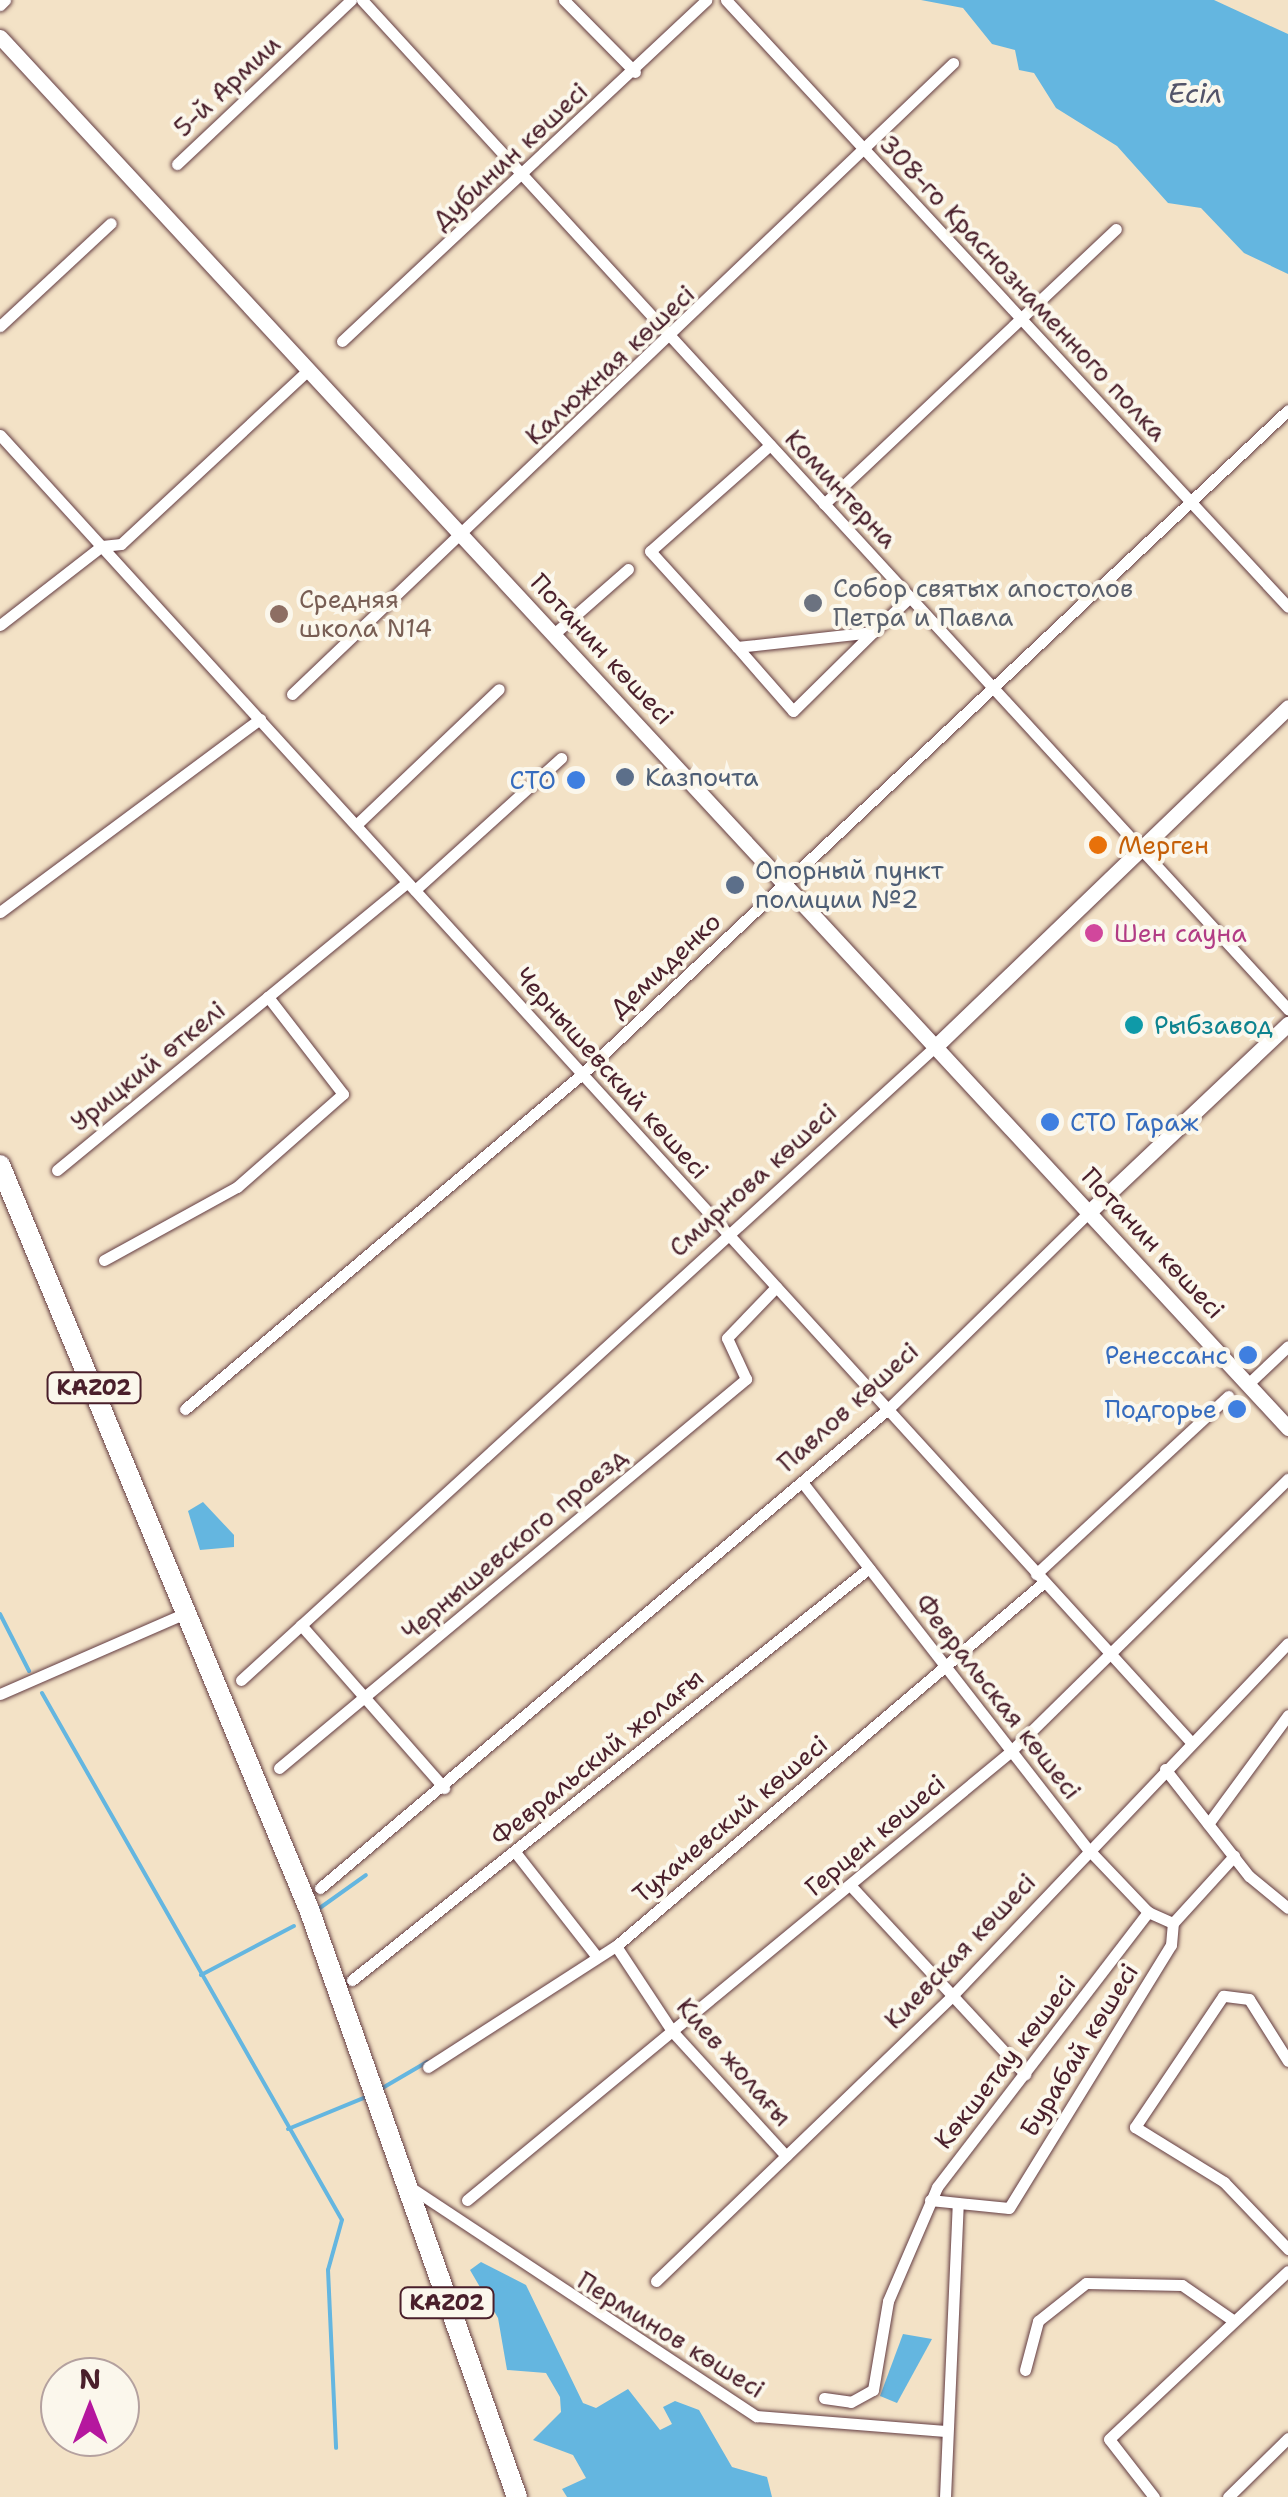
<!DOCTYPE html>
<html>
<head>
<meta charset="utf-8">
<style>
  body { margin:0 }
  #map { position:relative; width:1288px; height:2497px; overflow:hidden; background:#f3e2c6; font-family:"Shantell Sans",sans-serif }
  div>[style] { position:absolute }
  [style*='--x'] { left:calc(var(--x)*1px); top:calc(var(--y)*1px); width:calc(var(--w)*1px); rotate:calc(var(--a)*1deg) }
  .water>* { inset:0; background:#64b6e0 }
  .stream>* { height:4px; margin:-2px; padding:0 2px; transform-origin:2px; border-radius:2px; background:#64b6e0 }
  .roads { filter:drop-shadow(0 0 2px #633c42) drop-shadow(0 0 2px #633c42) }
  .street>* { height:11px; margin:-5.5px; padding:0 5.5px; transform-origin:5.5px; border-radius:5.5px; background:#fff }
  .secondary>* { height:15px; margin:-7.5px; padding:0 7.5px; transform-origin:7.5px; border-radius:7.5px; background:#fff }
  .highway>* { height:20px; margin:-10px; padding:0 10px; transform-origin:10px; border-radius:10px; background:#fff }
  .dots>* { width:28px; height:28px; translate:-50% -50%; box-sizing:border-box; border:5px solid #fbf7ec; border-radius:50% }
  span { translate:-50% -50%; white-space:nowrap; text-align:center; line-height:1.15; -webkit-text-stroke:8px #fbf7ec; paint-order:stroke }
  .shield-label span { padding:2px 8px; background:#fbf7ec; border:2px solid; border-radius:8px; -webkit-text-stroke-width:0 }
  .shield-label { font-size:22px; color:#4a1f2b; font-weight:700 }
  .street-label { font-size:25px; color:#4a1f2b }
  .worship-label { font-size:25px; color:#5b616d }
  .left { translate:0 -50%; text-align:left }
  .education-label { font-size:25px; color:#785e54 }
  .service-label { font-size:25px; color:#4e5e75 }
  .shop-label { font-size:25px; color:#366cbe }
  .right { translate:-100% -50%; text-align:right }
  .food-label { font-size:25px; color:#c56008 }
  .hotel-label { font-size:25px; color:#b23c85 }
  .culture-label { font-size:25px; color:#0d838f }
  .water-label { font-size:28px; color:#53546a; font-style:italic }
  .north { position:absolute; left:40px; top:2357px; width:100px; height:100px; box-sizing:border-box; background:#fbf7ec; border:2px solid #b4a19f; border-radius:50%; rotate:0deg; font-size:28px; font-weight:700; line-height:40px; text-align:center; color:#4a1f2b }
  .north::after { content:''; display:block; margin:auto; width:35px; height:45px; background:#b5179e; clip-path:polygon(50% 0,100% 100%,50% 72%,0 100%) }
</style>
</head>
<body>
<div id="map">
  <div class="water">
    <i style="clip-path:polygon(921px 0,1214px 0,1288px 34px,1288px 274px,1244px 253px,1201px 208px,1168px 203px,1117px 146px,1056px 108px,1034px 73px,1019px 70px,1015px 50px,992px 44px,963px 8px)"></i>
    <i style="clip-path:polygon(203px 1502px,234px 1535px,234px 1547px,200px 1550px,188px 1511px)"></i>
    <i style="clip-path:polygon(481px 2262px,526px 2285px,583px 2403px,596px 2408px,628px 2389px,660px 2430px,672px 2424px,663px 2407px,675px 2401px,699px 2410px,732px 2467px,767px 2477px,772px 2497px,567px 2497px,562px 2489px,586px 2478px,573px 2455px,533px 2440px,561px 2412px,560px 2397px,546px 2373px,507px 2370px,498px 2318px,470px 2270px)"></i>
    <i style="clip-path:polygon(903px 2334px,932px 2339px,897px 2403px,880px 2396px)"></i>
  </div>
  <div class="stream">
    <i style="--x:0;--y:1614;--w:64;--a:63"></i>
    <i style="--x:42;--y:1693;--w:606;--a:60.35"></i>
    <i style="--x:342;--y:2220;--w:52;--a:105.6"></i>
    <i style="--x:328;--y:2270;--w:178;--a:87.4"></i>
    <i style="--x:317;--y:1910;--w:60;--a:-35.5"></i>
    <i style="--x:201;--y:1975;--w:105;--a:-27.8"></i>
    <i style="--x:379;--y:2090;--w:56;--a:-30.3"></i>
    <i style="--x:288;--y:2129;--w:84;--a:-22.3"></i>
  </div>
  <div class="roads">
    <div class="street">
      <i style="--x:362;--y:0;--w:1370;--a:47.46"></i>
      <i style="--x:564;--y:0;--w:101;--a:45.4"></i>
      <i style="--x:726;--y:0;--w:827;--a:47.2"></i>
      <i style="--x:0;--y:5;--w:7;--a:-45"></i>
      <i style="--x:177;--y:164;--w:239;--a:-43.3"></i>
      <i style="--x:0;--y:326;--w:151;--a:-42.9"></i>
      <i style="--x:342;--y:341;--w:499;--a:-43.1"></i>
      <i style="--x:0;--y:435;--w:1768;--a:47.66"></i>
      <i style="--x:770;--y:445;--w:160;--a:138.5"></i>
      <i style="--x:650;--y:551;--w:130;--a:47.8"></i>
      <i style="--x:737;--y:647;--w:137;--a:-6.3"></i>
      <i style="--x:873;--y:632;--w:51;--a:-43.4"></i>
      <i style="--x:824;--y:504;--w:401;--a:-43.3"></i>
      <i style="--x:0;--y:625;--w:129;--a:-37.8"></i>
      <i style="--x:102;--y:546;--w:19;--a:-6"></i>
      <i style="--x:121;--y:544;--w:257;--a:-42.9"></i>
      <i style="--x:555;--y:633;--w:97;--a:-41.2"></i>
      <i style="--x:737;--y:647;--w:85;--a:48.8"></i>
      <i style="--x:793;--y:711;--w:112;--a:-44.6"></i>
      <i style="--x:292;--y:694;--w:914;--a:-43.67"></i>
      <i style="--x:356;--y:825;--w:197;--a:-43.6"></i>
      <i style="--x:415;--y:890;--w:197;--a:-42.1"></i>
      <i style="--x:0;--y:912;--w:324;--a:-36.6"></i>
      <i style="--x:57;--y:1170;--w:453;--a:-39.4"></i>
      <i style="--x:104;--y:1260;--w:152;--a:-28.8"></i>
      <i style="--x:237;--y:1187;--w:141;--a:-41.3"></i>
      <i style="--x:343;--y:1094;--w:123;--a:-127.7"></i>
      <i style="--x:1248;--y:1384;--w:55;--a:-43.5"></i>
      <i style="--x:185;--y:1409;--w:519;--a:-40.16"></i>
      <i style="--x:582;--y:1074;--w:969;--a:-43.24"></i>
      <i style="--x:802;--y:1482;--w:465;--a:52.1"></i>
      <i style="--x:1088;--y:1849;--w:87;--a:46.4"></i>
      <i style="--x:1148;--y:1912;--w:27;--a:24"></i>
      <i style="--x:1036;--y:1574;--w:262;--a:-42.8"></i>
      <i style="--x:301;--y:1625;--w:217;--a:48.7"></i>
      <i style="--x:241;--y:1680;--w:942;--a:-42.38"></i>
      <i style="--x:0;--y:1694;--w:205;--a:-23.6"></i>
      <i style="--x:279;--y:1768;--w:608;--a:-39.79"></i>
      <i style="--x:746;--y:1379;--w:45;--a:-114.9"></i>
      <i style="--x:727;--y:1338;--w:71;--a:-46.1"></i>
      <i style="--x:1165;--y:1769;--w:136;--a:51.9"></i>
      <i style="--x:1249;--y:1876;--w:50;--a:39.4"></i>
      <i style="--x:1208;--y:1824;--w:135;--a:-53.7"></i>
      <i style="--x:515;--y:1852;--w:133;--a:52"></i>
      <i style="--x:850;--y:1885;--w:258;--a:47.2"></i>
      <i style="--x:320;--y:1888;--w:743;--a:-40.14"></i>
      <i style="--x:888;--y:1409;--w:281;--a:-44.4"></i>
      <i style="--x:616;--y:1946;--w:102;--a:56.6"></i>
      <i style="--x:672;--y:2031;--w:169;--a:47.6"></i>
      <i style="--x:352;--y:1980;--w:661;--a:-38.55"></i>
      <i style="--x:1288;--y:2061;--w:73;--a:-122.2"></i>
      <i style="--x:1249;--y:1999;--w:26;--a:-173"></i>
      <i style="--x:1223;--y:1996;--w:158;--a:123.9"></i>
      <i style="--x:1135;--y:2127;--w:105;--a:31.7"></i>
      <i style="--x:1224;--y:2182;--w:93;--a:46.3"></i>
      <i style="--x:428;--y:2067;--w:224;--a:-32.8"></i>
      <i style="--x:616;--y:1946;--w:560;--a:-40.37"></i>
      <i style="--x:407;--y:2185;--w:419;--a:33.5"></i>
      <i style="--x:756;--y:2416;--w:190;--a:4.5"></i>
      <i style="--x:467;--y:2200;--w:704;--a:-39.52"></i>
      <i style="--x:1010;--y:1752;--w:390;--a:-44.5"></i>
      <i style="--x:930;--y:2200;--w:79;--a:5.8"></i>
      <i style="--x:1009;--y:2208;--w:309;--a:-58.4"></i>
      <i style="--x:1171;--y:1945;--w:22;--a:-85"></i>
      <i style="--x:1173;--y:1923;--w:91;--a:-47.7"></i>
      <i style="--x:656;--y:2281;--w:408;--a:-43.9"></i>
      <i style="--x:950;--y:1998;--w:490;--a:-46.4"></i>
      <i style="--x:1025;--y:2370;--w:51;--a:-75.1"></i>
      <i style="--x:1038;--y:2321;--w:61;--a:-38.4"></i>
      <i style="--x:1086;--y:2283;--w:96;--a:1.2"></i>
      <i style="--x:1182;--y:2285;--w:63;--a:34.7"></i>
      <i style="--x:824;--y:2398;--w:27;--a:8"></i>
      <i style="--x:851;--y:2402;--w:25;--a:-29"></i>
      <i style="--x:873;--y:2390;--w:90;--a:-80.4"></i>
      <i style="--x:888;--y:2301;--w:124;--a:-66.7"></i>
      <i style="--x:937;--y:2187;--w:347;--a:-52.5"></i>
      <i style="--x:945;--y:2497;--w:294;--a:-87.5"></i>
      <i style="--x:1154;--y:2497;--w:73;--a:-127.8"></i>
      <i style="--x:1109;--y:2439;--w:245;--a:-43.2"></i>
      <i style="--x:1228;--y:2497;--w:84;--a:-44.5"></i>
    </div>
    <div class="secondary">
      <i style="--x:0;--y:37;--w:1896;--a:47.2"></i>
      <i style="--x:937;--y:1045;--w:487;--a:-43.9"></i>
      <i style="--x:1089;--y:1212;--w:274;--a:-43.4"></i>
    </div>
    <div class="highway">
      <i style="--x:0;--y:1165;--w:806;--a:67.45"></i>
      <i style="--x:309;--y:1909;--w:624;--a:70.52"></i>
    </div>
  </div>
  <div class="dots">
    <i style="left:813px;top:603px;background:#6b7280"></i>
    <i style="left:279px;top:614px;background:#8d6e63"></i>
    <i style="left:625px;top:777px;background:#5c6f8a"></i>
    <i style="left:576px;top:780px;background:#3f7fe0"></i>
    <i style="left:1098px;top:845px;background:#e8710a"></i>
    <i style="left:735px;top:885px;background:#5c6f8a"></i>
    <i style="left:1094px;top:933px;background:#d1479c"></i>
    <i style="left:1134px;top:1025px;background:#0f9aa8"></i>
    <i style="left:1050px;top:1122px;background:#3f7fe0"></i>
    <i style="left:1248px;top:1355px;background:#3f7fe0"></i>
    <i style="left:1237px;top:1409px;background:#3f7fe0"></i>
  </div>
  <div class="shield-label">
    <span style="left:94px;top:1388px">KAZ02</span>
    <span style="left:447px;top:2303px">KAZ02</span>
  </div>
  <div class="street-label">
    <span style="left:227px;top:86px;rotate:-43deg">5-й Армии</span>
    <span style="left:510px;top:156px;rotate:-43deg">Дубинин көшесі</span>
    <span style="left:1023px;top:288px;rotate:47deg">308-го Краснознаменного полка</span>
    <span style="left:610px;top:365px;rotate:-43deg">Калюжная көшесі</span>
    <span style="left:841px;top:489px;rotate:47deg">Коминтерна</span>
    <span style="left:602px;top:649px;rotate:47deg">Потанин көшесі</span>
    <span style="left:665px;top:965px;rotate:-43deg">Демиденко</span>
    <span style="left:148px;top:1066px;rotate:-39deg">Урицкий өткелі</span>
    <span style="left:612px;top:1073px;rotate:48deg">Чернышевский көшесі</span>
    <span style="left:753px;top:1180px;rotate:-42deg">Смирнова көшесі</span>
    <span style="left:1153px;top:1243px;rotate:47deg">Потанин көшесі</span>
    <span style="left:848px;top:1407px;rotate:-42deg">Павлов көшесі</span>
    <span style="left:514px;top:1544px;rotate:-40deg">Чернышевского проезд</span>
    <span style="left:998px;top:1697px;rotate:52deg">Февральская көшесі</span>
    <span style="left:597px;top:1757px;rotate:-39deg">Февральский жолағы</span>
    <span style="left:730px;top:1819px;rotate:-40deg">Тухачевский көшесі</span>
    <span style="left:875px;top:1835px;rotate:-40deg">Герцен көшесі</span>
    <span style="left:960px;top:1951px;rotate:-46deg">Киевская көшесі</span>
    <span style="left:1079px;top:2050px;rotate:-58deg">Бурабай көшесі</span>
    <span style="left:734px;top:2062px;rotate:49deg">Киев жолағы</span>
    <span style="left:1005px;top:2062px;rotate:-52deg">Көкшетау көшесі</span>
    <span style="left:671px;top:2335px;rotate:32deg">Перминов көшесі</span>
  </div>
  <div class="worship-label">
    <span class="left" style="left:833px;top:603px">Собор святых апостолов<br>Петра и Павла</span>
  </div>
  <div class="education-label">
    <span class="left" style="left:299px;top:614px">Средняя<br>школа N14</span>
  </div>
  <div class="service-label">
    <span class="left" style="left:645px;top:777px">Казпочта</span>
    <span class="left" style="left:755px;top:885px">Опорный пункт<br>полиции №2</span>
  </div>
  <div class="shop-label">
    <span class="right" style="left:556px;top:780px">СТО</span>
    <span class="left" style="left:1070px;top:1122px">СТО Гараж</span>
    <span class="right" style="left:1228px;top:1355px">Ренессанс</span>
    <span class="right" style="left:1217px;top:1409px">Подгорье</span>
  </div>
  <div class="food-label">
    <span class="left" style="left:1118px;top:845px">Мерген</span>
  </div>
  <div class="hotel-label">
    <span class="left" style="left:1114px;top:933px">Шен сауна</span>
  </div>
  <div class="culture-label">
    <span class="left" style="left:1154px;top:1025px">Рыбзавод</span>
  </div>
  <div class="water-label">
    <span style="left:1195px;top:93px">Есіл</span>
  </div>
  <div class="north">N</div>
</div>
</body>
</html>
